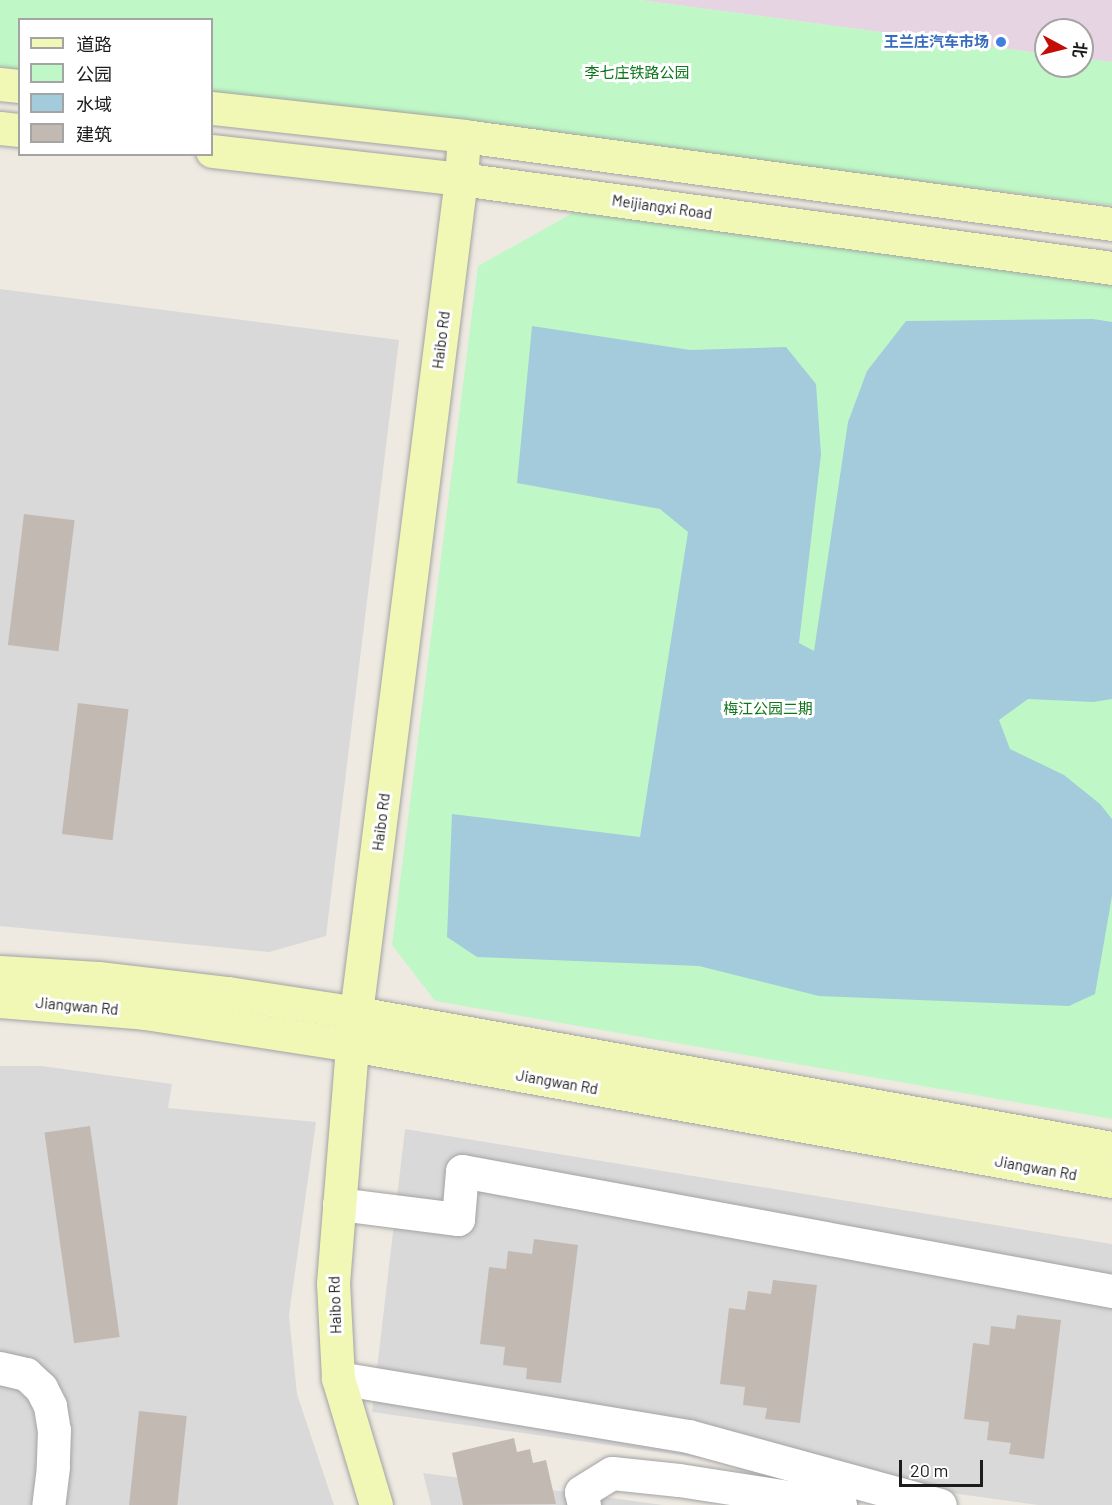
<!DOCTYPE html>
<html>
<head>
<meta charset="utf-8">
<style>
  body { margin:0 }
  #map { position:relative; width:1112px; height:1505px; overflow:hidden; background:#eeeae2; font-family:Barlow,"Noto Sans SC",sans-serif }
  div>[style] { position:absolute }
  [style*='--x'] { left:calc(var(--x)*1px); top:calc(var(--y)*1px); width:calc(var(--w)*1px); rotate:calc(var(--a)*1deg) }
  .residential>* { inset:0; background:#dad9d9 }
  .industrial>* { inset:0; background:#e7d4e2 }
  .park>* { inset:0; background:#bff8c6 }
  .water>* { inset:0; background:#a3cbdb }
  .building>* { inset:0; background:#c2bab2; transform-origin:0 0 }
  .roads { filter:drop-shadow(0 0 2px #a3a3a3) drop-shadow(0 0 2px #a3a3a3) }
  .street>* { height:33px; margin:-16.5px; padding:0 16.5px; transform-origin:16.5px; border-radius:16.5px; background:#fff }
  .secondary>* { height:33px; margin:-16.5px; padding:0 16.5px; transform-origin:16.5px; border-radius:16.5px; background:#f1f8b6 }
  .dots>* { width:16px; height:16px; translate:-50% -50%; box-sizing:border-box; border:3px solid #fff; border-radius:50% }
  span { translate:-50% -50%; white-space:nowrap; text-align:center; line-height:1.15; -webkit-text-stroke:6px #fff; paint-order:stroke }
  .shop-label { font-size:15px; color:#366cbe; font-weight:700 }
  .right { translate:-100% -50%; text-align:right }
  .park-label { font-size:15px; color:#0e771b }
  .street-label { font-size:15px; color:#1c1c1c }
  .legend { position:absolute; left:18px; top:18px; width:195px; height:138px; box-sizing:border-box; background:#fff; border:2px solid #a4a4a4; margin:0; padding:8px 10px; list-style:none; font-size:18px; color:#1c1c1c }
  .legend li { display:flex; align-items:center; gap:12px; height:30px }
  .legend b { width:30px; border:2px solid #a4a4a4 }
  .north { position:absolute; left:1034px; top:18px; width:60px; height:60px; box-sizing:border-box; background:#fff; border:2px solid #a4a4a4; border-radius:50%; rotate:97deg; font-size:16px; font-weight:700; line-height:24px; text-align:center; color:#1c1c1c }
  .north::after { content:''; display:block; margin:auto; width:21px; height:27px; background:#c40e05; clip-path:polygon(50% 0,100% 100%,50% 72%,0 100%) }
  .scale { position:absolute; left:899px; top:1460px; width:84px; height:27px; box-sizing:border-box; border:3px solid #1c1c1c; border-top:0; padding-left:8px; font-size:18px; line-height:21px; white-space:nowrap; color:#1c1c1c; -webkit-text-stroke:4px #fff; paint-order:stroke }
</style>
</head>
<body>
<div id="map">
  <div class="residential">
    <i style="clip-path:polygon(0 289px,399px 340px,326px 936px,269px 952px,0 926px)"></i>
    <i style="clip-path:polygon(0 1066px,42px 1066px,172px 1084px,168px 1108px,316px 1122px,289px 1315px,297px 1394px,334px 1505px,0 1505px)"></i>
    <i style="clip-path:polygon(405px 1129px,1112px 1244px,1112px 1505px,1038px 1505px,372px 1412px)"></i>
    <i style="clip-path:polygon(423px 1473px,663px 1505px,431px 1505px)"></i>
  </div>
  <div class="industrial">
    <i style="clip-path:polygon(639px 0,1112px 0,1112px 62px,1082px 58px,1082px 30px,1046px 30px,1046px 54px)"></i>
  </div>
  <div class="park">
    <i style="clip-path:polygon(0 0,639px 0,1046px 54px,1046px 66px,1082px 66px,1082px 58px,1112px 62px,1112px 205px,212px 94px,212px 20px,20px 20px,19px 70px,0 68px)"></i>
    <i style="clip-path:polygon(578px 210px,1112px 278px,1112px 1119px,435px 1001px,392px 945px,478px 266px)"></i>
  </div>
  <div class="water">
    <i style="clip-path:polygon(1093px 319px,1112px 322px,1112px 699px,1093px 702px,1028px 699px,999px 720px,1010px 749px,1064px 775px,1100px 804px,1112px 819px,1112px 896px,1095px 994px,1069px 1006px,819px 996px,699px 966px,477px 957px,447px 937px,452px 814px,640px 837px,688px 532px,660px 509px,517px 483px,532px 326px,690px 350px,786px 347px,816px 384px,821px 454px,799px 643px,814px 651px,848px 422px,867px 371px,906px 321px)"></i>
  </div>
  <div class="building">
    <i style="left:24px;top:514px;width:51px;height:132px;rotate:7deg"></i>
    <i style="left:78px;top:703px;width:51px;height:132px;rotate:7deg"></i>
    <i style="left:90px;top:1126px;width:213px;height:46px;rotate:82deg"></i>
    <i style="clip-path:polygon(534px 1239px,578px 1245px,561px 1383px,526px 1379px,527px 1368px,503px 1365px,505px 1347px,480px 1344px,489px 1267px,506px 1269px,508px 1251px,532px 1254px)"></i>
    <i style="clip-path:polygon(773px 1280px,817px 1285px,800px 1423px,765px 1419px,767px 1408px,743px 1405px,745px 1387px,720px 1384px,729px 1308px,745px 1310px,748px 1291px,771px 1294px)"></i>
    <i style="clip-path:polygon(1017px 1315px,1061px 1320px,1044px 1459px,1009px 1454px,1011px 1443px,987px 1440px,989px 1422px,964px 1419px,973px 1343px,989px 1345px,991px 1326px,1015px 1329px)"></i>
    <i style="left:139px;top:1411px;width:48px;height:95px;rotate:6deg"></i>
    <i style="clip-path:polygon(514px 1438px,517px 1452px,530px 1449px,533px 1463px,546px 1460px,556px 1504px,463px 1505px,452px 1453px)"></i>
  </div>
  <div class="roads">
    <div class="street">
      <i style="--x:339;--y:1204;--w:120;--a:7.2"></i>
      <i style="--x:458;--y:1219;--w:48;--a:-85.2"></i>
      <i style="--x:462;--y:1171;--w:661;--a:10.46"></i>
      <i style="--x:0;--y:1368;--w:27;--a:13"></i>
      <i style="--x:26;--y:1374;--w:21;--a:43"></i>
      <i style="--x:41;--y:1388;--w:20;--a:63"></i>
      <i style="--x:50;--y:1406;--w:24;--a:81"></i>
      <i style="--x:54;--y:1430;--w:37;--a:92"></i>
      <i style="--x:53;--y:1467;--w:38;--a:97"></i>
      <i style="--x:338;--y:1378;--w:355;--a:9.4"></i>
      <i style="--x:688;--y:1436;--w:261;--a:15.3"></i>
      <i style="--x:584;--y:1505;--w:13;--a:-103"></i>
      <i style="--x:581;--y:1492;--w:36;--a:-32"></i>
      <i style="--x:612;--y:1473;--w:67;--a:6"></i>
      <i style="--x:679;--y:1480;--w:163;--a:8.8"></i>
    </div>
    <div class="secondary">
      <i style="--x:0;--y:84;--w:20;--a:6"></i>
      <i style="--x:212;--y:108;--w:254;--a:6.3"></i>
      <i style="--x:464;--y:136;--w:654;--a:7.73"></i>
      <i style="--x:0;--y:128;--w:20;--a:6"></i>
      <i style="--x:212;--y:151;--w:251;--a:6.4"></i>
      <i style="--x:461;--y:179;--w:657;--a:7.78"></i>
      <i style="--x:0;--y:972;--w:98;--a:3.5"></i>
      <i style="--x:98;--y:978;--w:131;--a:6.6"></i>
      <i style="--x:228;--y:993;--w:131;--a:8.8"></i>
      <i style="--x:357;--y:1013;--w:767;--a:10.14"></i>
      <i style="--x:0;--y:1001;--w:145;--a:4.7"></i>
      <i style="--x:145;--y:1013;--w:209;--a:8.8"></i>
      <i style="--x:352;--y:1045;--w:772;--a:10.15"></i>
      <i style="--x:376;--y:1505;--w:133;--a:-106.7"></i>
      <i style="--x:338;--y:1378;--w:95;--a:-93"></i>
      <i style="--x:333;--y:1283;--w:239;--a:-85.4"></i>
      <i style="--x:352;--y:1045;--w:873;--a:-82.83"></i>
      <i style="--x:461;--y:179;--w:43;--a:-86"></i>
    </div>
  </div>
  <div class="dots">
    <i style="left:1001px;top:42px;background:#3f7fe0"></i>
  </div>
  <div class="shop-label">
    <span class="right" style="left:989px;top:42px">王兰庄汽车市场</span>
  </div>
  <div class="park-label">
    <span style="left:637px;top:73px">李七庄铁路公园</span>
    <span style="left:768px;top:709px">梅江公园二期</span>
  </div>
  <div class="street-label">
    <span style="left:662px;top:207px;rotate:8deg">Meijiangxi Road</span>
    <span style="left:441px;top:340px;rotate:-83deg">Haibo Rd</span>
    <span style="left:381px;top:822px;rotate:-83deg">Haibo Rd</span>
    <span style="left:77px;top:1006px;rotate:5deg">Jiangwan Rd</span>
    <span style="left:557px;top:1082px;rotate:10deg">Jiangwan Rd</span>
    <span style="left:1036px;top:1168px;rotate:10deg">Jiangwan Rd</span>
    <span style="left:335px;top:1305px;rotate:-92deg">Haibo Rd</span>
  </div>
  <ul class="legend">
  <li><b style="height:8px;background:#f1f8b6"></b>道路</li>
  <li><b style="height:16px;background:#bff8c6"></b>公园</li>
  <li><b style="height:16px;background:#a3cbdb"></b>水域</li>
  <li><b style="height:16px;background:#c2bab2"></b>建筑</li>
  </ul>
  <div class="north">北</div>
  <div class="scale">20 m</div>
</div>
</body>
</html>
